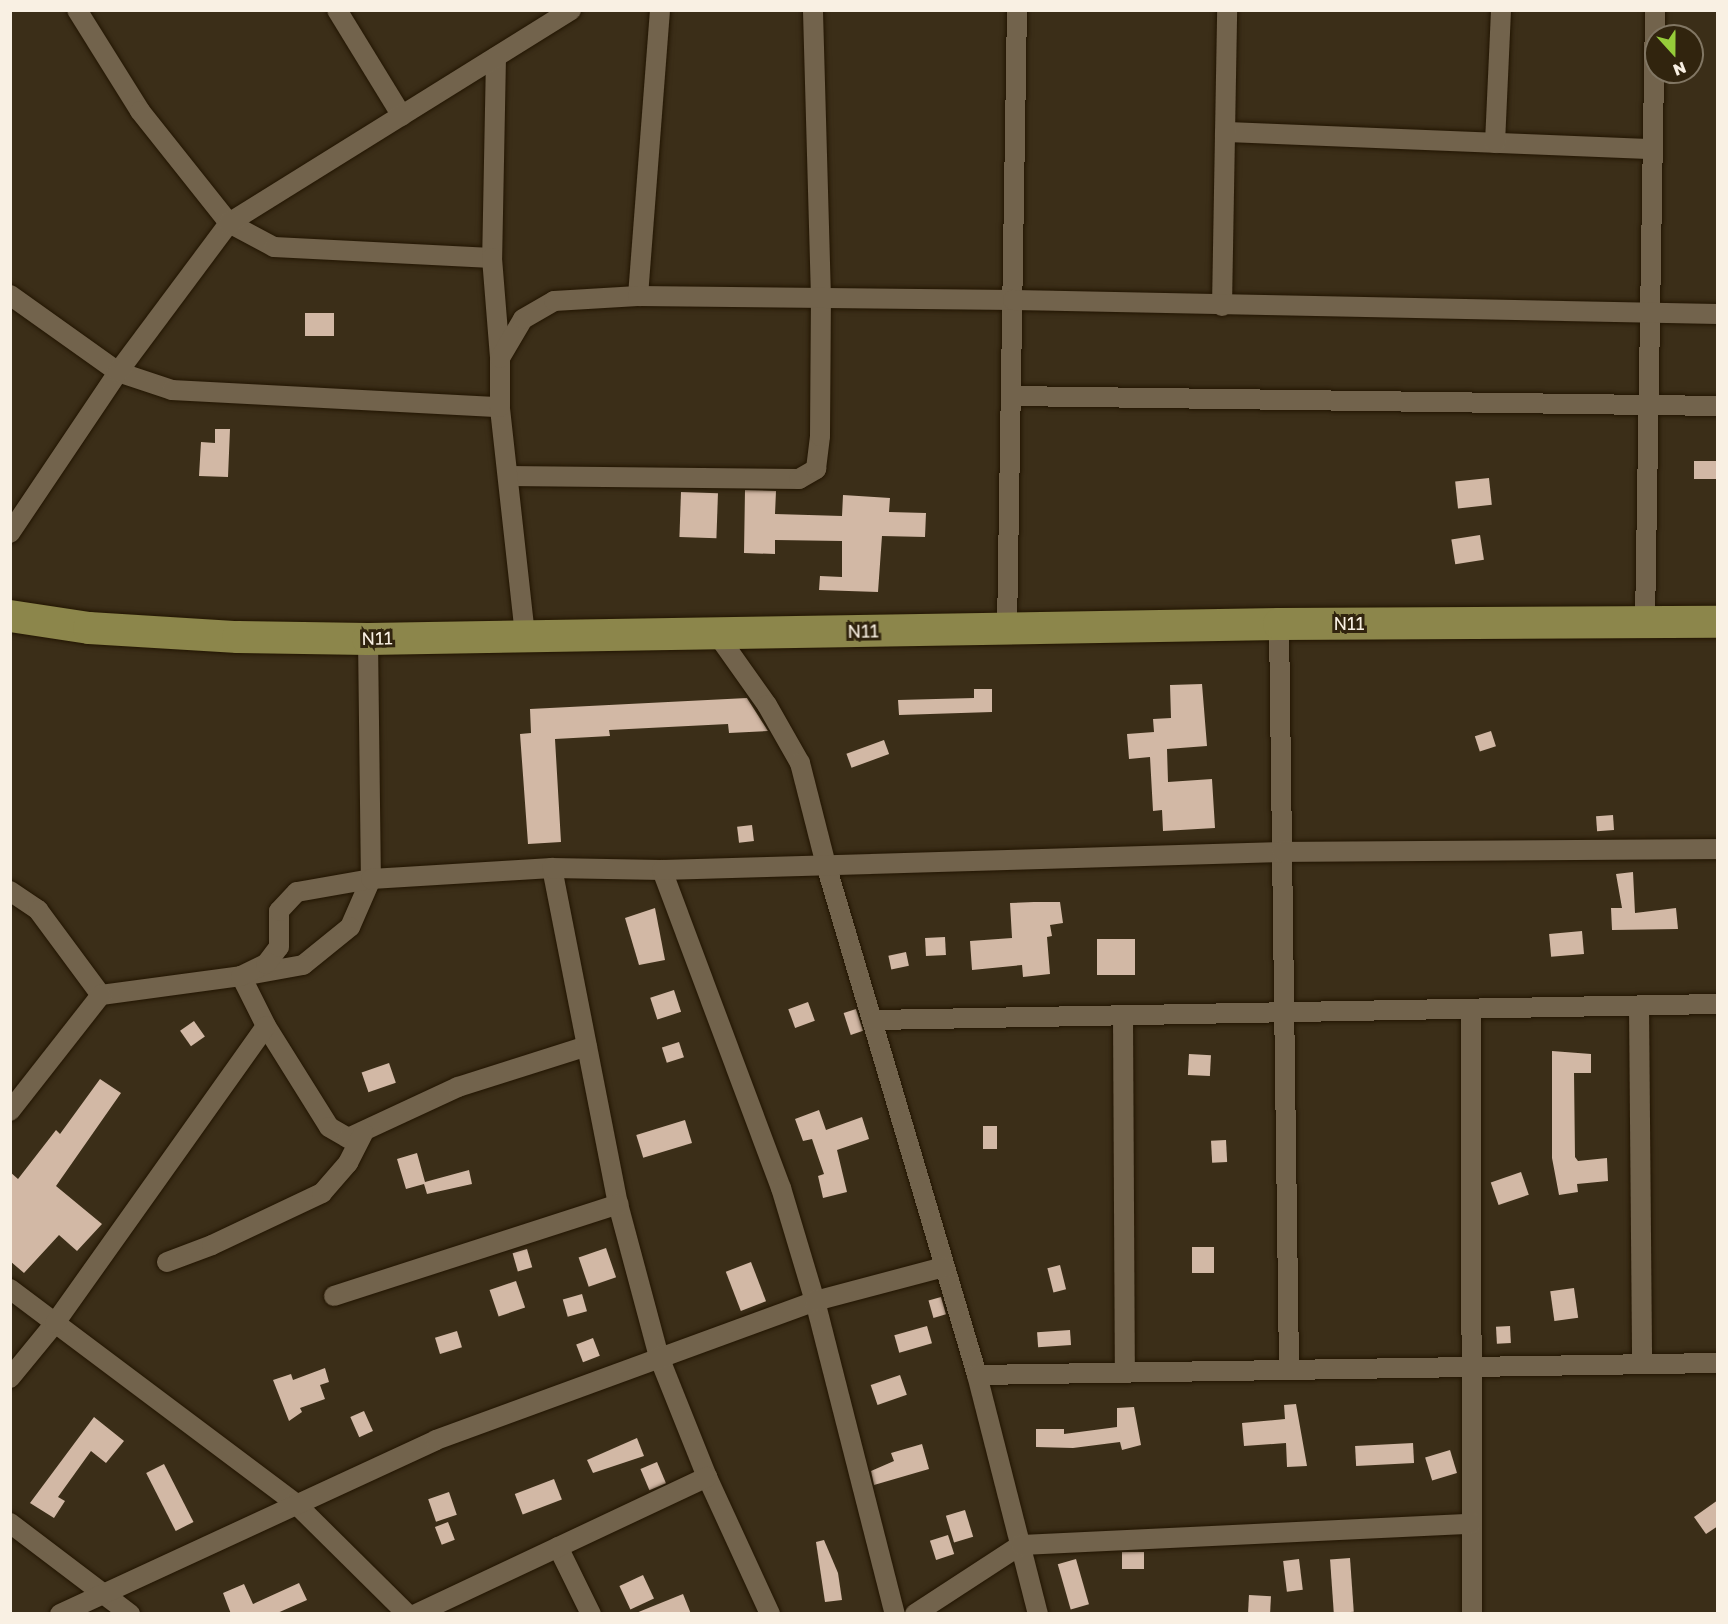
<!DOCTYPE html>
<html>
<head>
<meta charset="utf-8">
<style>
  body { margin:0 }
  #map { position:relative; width:1728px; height:1624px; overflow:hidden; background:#3b2e18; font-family:"Golos Text",sans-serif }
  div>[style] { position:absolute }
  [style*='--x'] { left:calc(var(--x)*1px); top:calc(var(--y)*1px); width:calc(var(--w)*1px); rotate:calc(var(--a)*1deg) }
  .building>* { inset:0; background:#d2b8a5; transform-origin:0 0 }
  .roads { filter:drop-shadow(0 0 2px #221502) drop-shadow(0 0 2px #221502) }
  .street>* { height:20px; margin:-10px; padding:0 10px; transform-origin:10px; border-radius:10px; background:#72634c }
  .primary>* { height:32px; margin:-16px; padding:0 16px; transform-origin:16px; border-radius:16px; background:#8c864b }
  span { translate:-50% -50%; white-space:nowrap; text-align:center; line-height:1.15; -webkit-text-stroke:6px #31240e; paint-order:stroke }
  .street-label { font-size:18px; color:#f9f0e3 }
  .frame { position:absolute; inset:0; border:12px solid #f9f0e3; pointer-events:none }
  .north { position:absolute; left:1644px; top:24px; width:60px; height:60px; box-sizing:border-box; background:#31240e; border:2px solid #817663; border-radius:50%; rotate:159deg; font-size:16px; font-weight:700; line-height:24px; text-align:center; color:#f9f0e3 }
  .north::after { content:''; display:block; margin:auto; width:21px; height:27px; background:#96cc3a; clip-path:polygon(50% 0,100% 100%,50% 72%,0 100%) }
</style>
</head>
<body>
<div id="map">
  <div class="building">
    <i style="left:305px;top:313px;width:29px;height:23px"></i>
    <i style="clip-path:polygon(215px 429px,230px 429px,228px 477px,199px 476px,201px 442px,215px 443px)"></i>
    <i style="left:1694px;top:461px;width:24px;height:18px"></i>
    <i style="left:1489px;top:478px;width:27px;height:34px;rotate:84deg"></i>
    <i style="clip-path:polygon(745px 490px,776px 491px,775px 514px,842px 516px,843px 495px,890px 498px,889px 512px,926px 513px,925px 537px,882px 536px,878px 592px,819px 590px,820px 576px,842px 577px,842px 541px,775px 540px,775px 554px,744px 553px)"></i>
    <i style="left:681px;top:492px;width:37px;height:45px;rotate:2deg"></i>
    <i style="left:1480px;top:535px;width:25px;height:29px;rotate:81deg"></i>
    <i style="clip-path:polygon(1202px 684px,1207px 746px,1167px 749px,1168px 782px,1212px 779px,1215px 828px,1163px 831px,1162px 810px,1153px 811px,1150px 757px,1129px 759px,1127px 734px,1154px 732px,1153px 719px,1171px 718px,1170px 685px)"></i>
    <i style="clip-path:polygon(974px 689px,992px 689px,992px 712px,899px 715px,898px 700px,974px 698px)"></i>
    <i style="clip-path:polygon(747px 698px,768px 731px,729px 733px,728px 724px,609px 730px,610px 736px,555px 739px,561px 842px,528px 844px,520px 734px,531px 733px,530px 709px)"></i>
    <i style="left:1491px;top:731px;width:16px;height:17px;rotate:72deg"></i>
    <i style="left:884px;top:740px;width:15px;height:40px;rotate:70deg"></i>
    <i style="left:1613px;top:815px;width:15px;height:17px;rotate:86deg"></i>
    <i style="left:752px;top:825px;width:16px;height:15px;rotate:83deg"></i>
    <i style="clip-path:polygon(1633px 872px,1635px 913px,1676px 908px,1678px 929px,1612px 930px,1611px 908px,1622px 908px,1616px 874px)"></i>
    <i style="clip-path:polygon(1034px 902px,1060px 902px,1063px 923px,1050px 925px,1052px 936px,1047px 937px,1050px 974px,1023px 977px,1022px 965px,972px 970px,970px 941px,1012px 938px,1010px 903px)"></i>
    <i style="clip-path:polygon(655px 908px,665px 960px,639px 965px,625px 918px)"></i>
    <i style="left:1582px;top:931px;width:23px;height:33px;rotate:85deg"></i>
    <i style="left:945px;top:937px;width:18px;height:20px;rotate:87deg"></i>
    <i style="left:1097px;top:939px;width:38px;height:36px"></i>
    <i style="left:906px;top:952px;width:14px;height:18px;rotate:78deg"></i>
    <i style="left:674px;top:990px;width:23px;height:25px;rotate:72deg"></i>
    <i style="left:808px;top:1002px;width:20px;height:21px;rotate:70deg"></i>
    <i style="left:856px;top:1009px;width:23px;height:13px;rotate:72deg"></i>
    <i style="left:194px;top:1021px;width:19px;height:17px;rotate:55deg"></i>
    <i style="left:679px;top:1042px;width:16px;height:18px;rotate:72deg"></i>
    <i style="clip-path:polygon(1552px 1051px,1591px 1054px,1591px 1073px,1574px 1073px,1575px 1157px,1578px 1161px,1607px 1158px,1608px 1181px,1577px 1184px,1578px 1192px,1559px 1195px,1552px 1158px)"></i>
    <i style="left:1189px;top:1054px;width:22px;height:21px;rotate:3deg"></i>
    <i style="left:389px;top:1063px;width:21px;height:29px;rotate:71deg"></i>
    <i style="clip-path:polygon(100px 1079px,121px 1093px,56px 1186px,102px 1224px,77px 1251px,59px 1235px,24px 1273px,10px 1261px,10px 1172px,18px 1179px,56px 1130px,60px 1134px)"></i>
    <i style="clip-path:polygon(819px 1110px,826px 1130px,862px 1117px,869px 1139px,837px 1150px,847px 1192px,823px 1198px,818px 1176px,824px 1174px,812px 1139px,803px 1141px,795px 1119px)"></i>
    <i style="left:685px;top:1120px;width:24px;height:51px;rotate:73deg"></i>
    <i style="left:983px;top:1126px;width:14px;height:23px"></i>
    <i style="left:1226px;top:1140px;width:22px;height:15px;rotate:87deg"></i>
    <i style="clip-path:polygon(417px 1153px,425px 1182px,469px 1170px,472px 1184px,427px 1194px,424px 1184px,406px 1189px,397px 1159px)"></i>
    <i style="left:1521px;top:1172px;width:24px;height:32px;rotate:71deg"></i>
    <i style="left:1192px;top:1247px;width:22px;height:26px"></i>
    <i style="left:606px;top:1248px;width:31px;height:29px;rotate:71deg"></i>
    <i style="left:527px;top:1249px;width:19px;height:15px;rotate:74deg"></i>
    <i style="left:751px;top:1262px;width:42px;height:27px;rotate:69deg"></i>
    <i style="left:1060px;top:1265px;width:25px;height:13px;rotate:76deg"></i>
    <i style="left:516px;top:1281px;width:28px;height:28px;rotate:71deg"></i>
    <i style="left:1574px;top:1288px;width:30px;height:24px;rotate:82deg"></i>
    <i style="left:582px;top:1294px;width:18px;height:20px;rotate:74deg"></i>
    <i style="left:941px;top:1297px;width:18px;height:13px;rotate:74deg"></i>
    <i style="left:927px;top:1326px;width:18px;height:34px;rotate:74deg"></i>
    <i style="left:1510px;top:1326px;width:17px;height:14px;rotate:87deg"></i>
    <i style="left:1070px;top:1330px;width:15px;height:33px;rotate:86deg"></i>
    <i style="left:457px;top:1331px;width:17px;height:23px;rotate:73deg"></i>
    <i style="left:593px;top:1338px;width:19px;height:18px;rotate:69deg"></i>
    <i style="clip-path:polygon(325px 1368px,329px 1382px,320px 1385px,325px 1399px,300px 1408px,302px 1412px,289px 1421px,273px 1380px,291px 1374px,293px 1380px)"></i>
    <i style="left:900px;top:1375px;width:21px;height:31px;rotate:71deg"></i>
    <i style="clip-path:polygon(1296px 1404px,1307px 1466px,1287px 1467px,1286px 1443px,1244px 1446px,1242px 1423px,1285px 1419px,1284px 1405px)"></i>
    <i style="clip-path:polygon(1134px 1407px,1141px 1445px,1122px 1450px,1120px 1442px,1073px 1448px,1036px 1447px,1036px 1429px,1064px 1429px,1064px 1434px,1117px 1427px,1117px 1408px)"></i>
    <i style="left:364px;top:1411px;width:22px;height:15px;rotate:66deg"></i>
    <i style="clip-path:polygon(94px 1417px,124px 1441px,106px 1463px,91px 1451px,58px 1497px,65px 1501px,54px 1518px,30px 1503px)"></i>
    <i style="clip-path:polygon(637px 1438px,644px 1456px,593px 1473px,587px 1460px)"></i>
    <i style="left:1413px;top:1443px;width:20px;height:58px;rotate:87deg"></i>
    <i style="clip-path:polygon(922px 1444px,929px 1469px,874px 1485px,871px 1471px,894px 1461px,891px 1453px)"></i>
    <i style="left:1450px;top:1450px;width:24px;height:26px;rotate:73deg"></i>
    <i style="left:657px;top:1462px;width:23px;height:18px;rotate:67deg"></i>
    <i style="left:164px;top:1464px;width:65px;height:20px;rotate:63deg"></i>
    <i style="left:554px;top:1479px;width:22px;height:42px;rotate:69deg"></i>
    <i style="left:449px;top:1492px;width:24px;height:22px;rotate:71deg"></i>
    <i style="clip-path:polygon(1718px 1500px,1718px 1526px,1706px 1534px,1694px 1517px)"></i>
    <i style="left:965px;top:1510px;width:28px;height:20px;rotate:73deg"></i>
    <i style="left:448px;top:1522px;width:19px;height:14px;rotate:69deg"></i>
    <i style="left:948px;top:1535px;width:20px;height:19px;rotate:72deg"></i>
    <i style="clip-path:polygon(824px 1540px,838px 1573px,842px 1600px,825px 1602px,816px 1542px)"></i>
    <i style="left:1122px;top:1552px;width:22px;height:17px"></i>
    <i style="left:1350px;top:1558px;width:54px;height:20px;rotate:86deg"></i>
    <i style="left:1076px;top:1559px;width:47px;height:19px;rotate:74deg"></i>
    <i style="left:1299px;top:1559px;width:31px;height:16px;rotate:83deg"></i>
    <i style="left:643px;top:1575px;width:26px;height:26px;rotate:65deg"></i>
    <i style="clip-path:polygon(299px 1583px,307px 1600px,275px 1614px,231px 1614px,223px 1593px,244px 1584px,253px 1604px)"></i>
    <i style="clip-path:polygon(683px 1594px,691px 1614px,636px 1614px,636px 1613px)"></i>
    <i style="left:1249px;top:1595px;width:22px;height:19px;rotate:3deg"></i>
  </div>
  <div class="roads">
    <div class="street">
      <i style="--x:77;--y:10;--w:119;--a:58"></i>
      <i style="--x:140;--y:111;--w:143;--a:51.5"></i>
      <i style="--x:229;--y:223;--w:51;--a:28.1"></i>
      <i style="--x:274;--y:247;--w:218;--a:2.9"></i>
      <i style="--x:337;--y:10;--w:124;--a:58.5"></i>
      <i style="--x:496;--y:57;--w:201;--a:91.1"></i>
      <i style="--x:492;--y:258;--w:100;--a:85.4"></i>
      <i style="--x:1225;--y:132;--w:426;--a:2.3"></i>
      <i style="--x:1495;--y:143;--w:133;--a:-87.4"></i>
      <i style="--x:10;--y:295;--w:133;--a:35.5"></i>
      <i style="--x:118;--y:372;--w:57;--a:18.4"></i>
      <i style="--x:172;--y:390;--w:328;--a:3"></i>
      <i style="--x:638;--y:296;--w:287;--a:-85.6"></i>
      <i style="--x:1222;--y:306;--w:296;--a:-89"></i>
      <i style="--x:1012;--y:396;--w:706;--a:0.81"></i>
      <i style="--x:508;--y:476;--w:291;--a:0.6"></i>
      <i style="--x:799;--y:479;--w:20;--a:-30"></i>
      <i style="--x:816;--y:469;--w:33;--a:-83"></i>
      <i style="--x:820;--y:436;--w:138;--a:-89.6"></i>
      <i style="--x:821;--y:298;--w:288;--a:-91.6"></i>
      <i style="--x:10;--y:533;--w:194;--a:-56.1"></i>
      <i style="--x:118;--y:372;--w:186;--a:-53.3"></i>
      <i style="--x:229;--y:223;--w:403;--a:-31.9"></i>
      <i style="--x:1645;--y:622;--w:612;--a:-89.06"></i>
      <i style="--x:1279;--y:624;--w:745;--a:89.23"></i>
      <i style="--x:1007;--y:630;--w:620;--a:-89.08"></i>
      <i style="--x:716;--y:633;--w:88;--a:54.7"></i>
      <i style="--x:767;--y:705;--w:67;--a:60.4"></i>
      <i style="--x:800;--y:763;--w:105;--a:75.7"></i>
      <i style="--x:826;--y:865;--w:532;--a:73.51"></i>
      <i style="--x:977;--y:1375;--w:247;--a:75.7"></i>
      <i style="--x:525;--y:635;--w:229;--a:-96.3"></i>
      <i style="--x:500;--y:407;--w:49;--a:-90"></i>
      <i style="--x:500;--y:358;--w:45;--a:-59.5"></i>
      <i style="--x:523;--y:319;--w:36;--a:-30"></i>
      <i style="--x:554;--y:301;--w:84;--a:-3.4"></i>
      <i style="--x:638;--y:296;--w:375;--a:0.6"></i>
      <i style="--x:1013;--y:300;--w:705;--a:1.14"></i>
      <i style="--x:368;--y:639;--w:240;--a:89.3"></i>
      <i style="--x:371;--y:879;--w:52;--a:113.6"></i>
      <i style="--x:350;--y:927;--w:60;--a:141"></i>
      <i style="--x:303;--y:965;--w:63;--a:169.9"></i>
      <i style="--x:241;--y:976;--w:56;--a:63.4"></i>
      <i style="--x:266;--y:1026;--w:119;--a:58"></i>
      <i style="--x:329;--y:1127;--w:22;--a:30"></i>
      <i style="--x:348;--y:1138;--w:121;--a:-24.9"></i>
      <i style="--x:458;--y:1087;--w:135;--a:-17.6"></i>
      <i style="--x:552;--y:868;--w:342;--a:78.9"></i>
      <i style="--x:618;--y:1204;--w:158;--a:75"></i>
      <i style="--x:659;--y:1357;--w:129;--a:68.2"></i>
      <i style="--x:707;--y:1477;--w:151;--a:65.3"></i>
      <i style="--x:662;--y:870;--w:340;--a:69.5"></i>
      <i style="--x:781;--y:1188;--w:118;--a:73.3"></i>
      <i style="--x:815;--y:1301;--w:323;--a:75.7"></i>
      <i style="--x:10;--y:891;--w:34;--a:34"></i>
      <i style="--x:38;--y:910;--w:106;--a:53.5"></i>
      <i style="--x:101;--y:995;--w:141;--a:-7.7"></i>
      <i style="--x:241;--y:976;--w:28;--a:-26"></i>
      <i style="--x:266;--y:964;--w:21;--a:-53"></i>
      <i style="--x:279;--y:947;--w:36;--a:-90"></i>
      <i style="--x:279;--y:911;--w:26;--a:-47"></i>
      <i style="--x:297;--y:892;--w:75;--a:-10"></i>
      <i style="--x:371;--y:879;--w:181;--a:-3.5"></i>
      <i style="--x:552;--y:868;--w:110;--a:1"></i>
      <i style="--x:662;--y:870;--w:620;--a:-1.66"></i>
      <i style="--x:1282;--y:852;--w:436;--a:-0.4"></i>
      <i style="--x:1639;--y:1006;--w:358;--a:89.5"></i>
      <i style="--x:1471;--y:1010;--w:604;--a:89.91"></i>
      <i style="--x:1123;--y:1015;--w:357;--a:89.7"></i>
      <i style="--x:875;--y:1020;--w:843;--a:-1.09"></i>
      <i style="--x:10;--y:1111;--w:147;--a:-51.9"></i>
      <i style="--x:167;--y:1262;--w:48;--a:-20.7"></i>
      <i style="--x:212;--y:1245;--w:122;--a:-25.3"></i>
      <i style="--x:322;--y:1193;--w:40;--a:-49"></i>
      <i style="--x:348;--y:1163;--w:34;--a:-63"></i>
      <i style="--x:10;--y:1289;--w:356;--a:36.9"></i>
      <i style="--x:295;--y:1503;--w:158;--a:44.7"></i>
      <i style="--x:334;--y:1296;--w:299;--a:-17.9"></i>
      <i style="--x:977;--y:1375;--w:741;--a:-0.93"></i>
      <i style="--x:10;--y:1378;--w:71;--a:-50.7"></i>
      <i style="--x:55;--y:1323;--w:364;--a:-54.6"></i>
      <i style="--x:10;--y:1523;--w:151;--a:37.2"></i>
      <i style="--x:558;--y:1547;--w:75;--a:63.8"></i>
      <i style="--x:60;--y:1614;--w:414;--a:-24.8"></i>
      <i style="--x:436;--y:1440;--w:404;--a:-20.1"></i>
      <i style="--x:815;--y:1301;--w:133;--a:-14.8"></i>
      <i style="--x:416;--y:1614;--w:322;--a:-25.2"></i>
      <i style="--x:915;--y:1614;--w:126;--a:-33.1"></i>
      <i style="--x:1021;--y:1545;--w:451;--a:-2.7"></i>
    </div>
    <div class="primary">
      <i style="--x:10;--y:616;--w:80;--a:8.6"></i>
      <i style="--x:89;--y:628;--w:149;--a:3.5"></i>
      <i style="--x:238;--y:637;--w:130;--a:0.9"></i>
      <i style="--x:368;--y:639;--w:911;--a:-0.94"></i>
      <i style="--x:1279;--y:624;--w:439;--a:-0.3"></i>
    </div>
  </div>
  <div class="street-label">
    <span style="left:1349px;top:623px">N11</span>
    <span style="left:863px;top:631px;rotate:-1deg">N11</span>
    <span style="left:377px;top:638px;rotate:-1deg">N11</span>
  </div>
  <div class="frame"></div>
  <div class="north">N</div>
</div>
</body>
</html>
